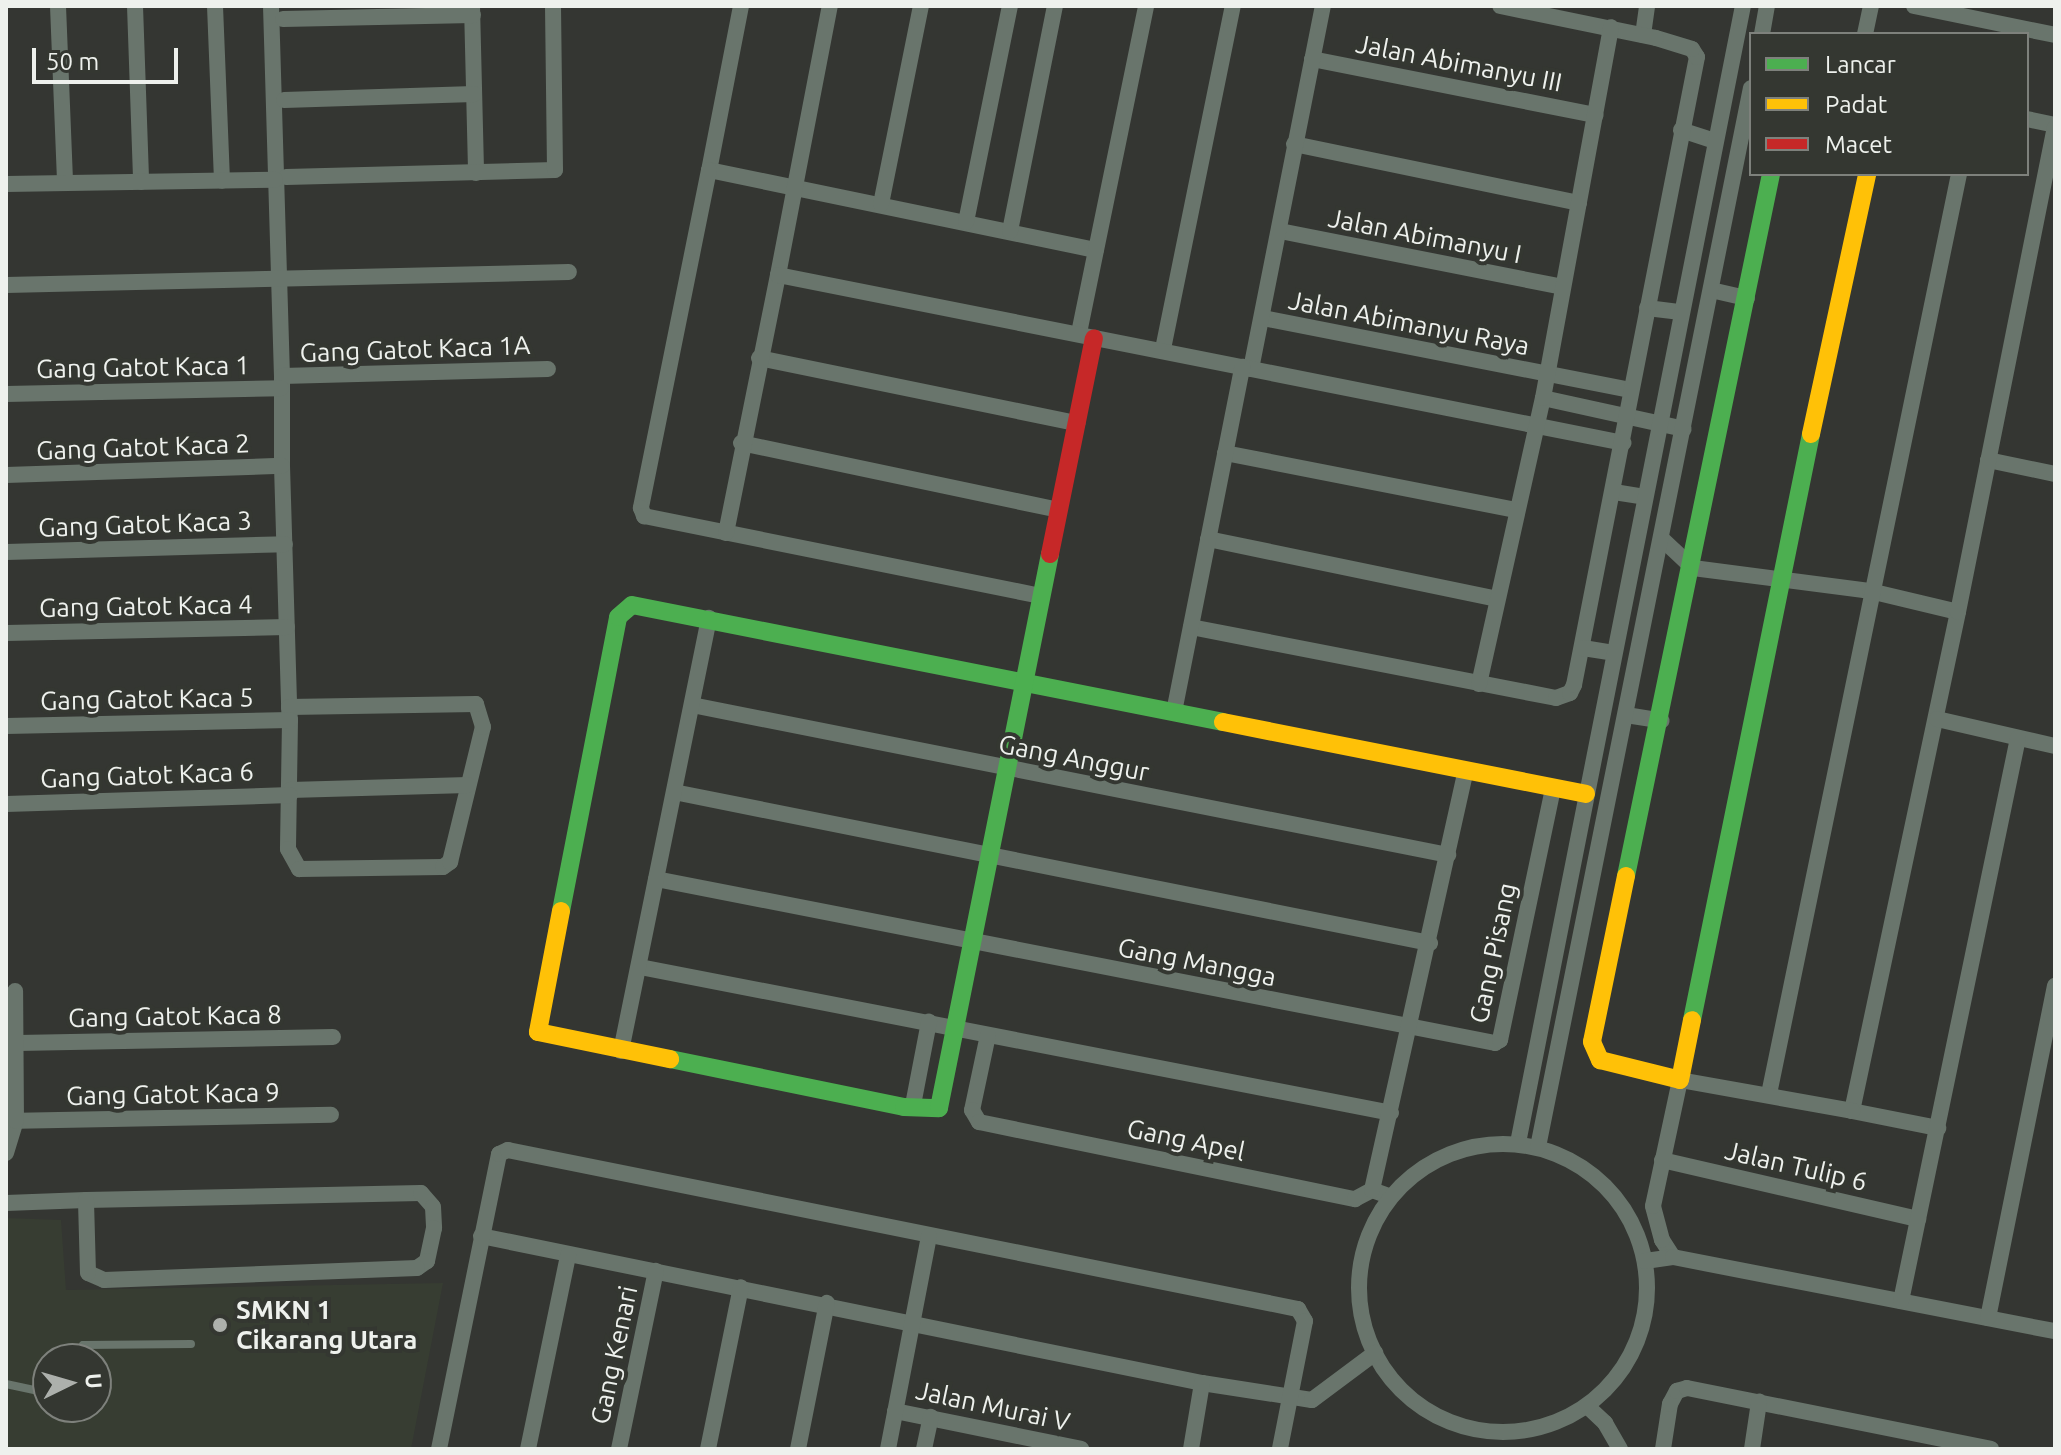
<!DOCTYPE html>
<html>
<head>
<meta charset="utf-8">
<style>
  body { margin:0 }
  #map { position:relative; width:2061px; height:1455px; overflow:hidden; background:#343632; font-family:Ubuntu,sans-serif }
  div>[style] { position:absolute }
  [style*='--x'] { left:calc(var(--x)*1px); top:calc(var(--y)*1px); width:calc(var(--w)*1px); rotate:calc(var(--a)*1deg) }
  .built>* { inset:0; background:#373d32 }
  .lane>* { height:8px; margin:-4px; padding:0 4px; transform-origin:4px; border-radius:4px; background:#69756c }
  .street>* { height:16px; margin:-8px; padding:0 8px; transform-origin:8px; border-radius:8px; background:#69756c }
  .street>.ring { margin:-8px; padding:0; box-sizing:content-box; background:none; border:16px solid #69756c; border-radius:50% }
  .fast>* { height:18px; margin:-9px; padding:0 9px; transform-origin:9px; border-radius:9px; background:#4caf50 }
  .slow>* { height:18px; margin:-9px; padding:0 9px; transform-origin:9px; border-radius:9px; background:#ffc107 }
  .jam>* { height:18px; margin:-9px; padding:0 9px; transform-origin:9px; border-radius:9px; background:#c62828 }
  .dots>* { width:22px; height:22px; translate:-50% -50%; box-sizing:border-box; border:4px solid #343731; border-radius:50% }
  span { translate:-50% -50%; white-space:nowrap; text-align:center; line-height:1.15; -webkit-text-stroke:8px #343731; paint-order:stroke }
  .street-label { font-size:26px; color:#eef1ed }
  .poi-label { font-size:26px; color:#eef1ed; font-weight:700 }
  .left { translate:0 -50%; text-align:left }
  .frame { position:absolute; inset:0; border:8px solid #eef1ed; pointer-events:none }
  .legend { position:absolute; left:1749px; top:32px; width:280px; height:144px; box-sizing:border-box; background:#343731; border:2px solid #7e817c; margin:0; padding:10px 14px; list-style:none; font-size:24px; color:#eef1ed }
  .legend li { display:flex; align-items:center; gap:16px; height:40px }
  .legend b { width:40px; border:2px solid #7e817c }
  .north { position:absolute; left:32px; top:1343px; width:80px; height:80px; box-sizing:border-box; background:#343731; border:2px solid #7e817c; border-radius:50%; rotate:85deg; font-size:22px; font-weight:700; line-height:32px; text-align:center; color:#eef1ed }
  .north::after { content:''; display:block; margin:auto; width:28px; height:36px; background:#adb0ac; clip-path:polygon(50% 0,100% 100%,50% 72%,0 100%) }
  .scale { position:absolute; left:32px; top:48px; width:146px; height:36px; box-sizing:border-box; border:4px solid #eef1ed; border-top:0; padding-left:10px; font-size:24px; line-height:28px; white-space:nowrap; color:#eef1ed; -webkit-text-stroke:6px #343731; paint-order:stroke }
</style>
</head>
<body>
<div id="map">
  <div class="built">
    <i style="clip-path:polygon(evenodd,6px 1218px,61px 1220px,66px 1290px,443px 1283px,411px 1449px,6px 1449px,6px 1218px,48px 1359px,96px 1359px,96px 1407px,48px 1407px,48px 1359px)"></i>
  </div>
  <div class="lane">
    <i style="--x:73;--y:1359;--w:17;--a:-54"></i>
    <i style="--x:83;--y:1345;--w:108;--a:-0.5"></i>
    <i style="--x:6;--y:1384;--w:43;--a:12.1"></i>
  </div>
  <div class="street">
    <i style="--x:58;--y:6;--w:177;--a:87.7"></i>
    <i style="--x:135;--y:6;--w:176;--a:88"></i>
    <i style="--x:215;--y:6;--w:175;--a:87.7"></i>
    <i style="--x:271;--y:6;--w:370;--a:88.3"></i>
    <i style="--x:282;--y:376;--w:90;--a:90"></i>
    <i style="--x:282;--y:466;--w:241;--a:88.3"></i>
    <i style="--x:289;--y:707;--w:13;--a:86"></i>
    <i style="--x:290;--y:720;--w:129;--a:90.9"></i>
    <i style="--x:288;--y:849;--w:23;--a:61"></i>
    <i style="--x:299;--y:869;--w:144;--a:-0.8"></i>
    <i style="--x:443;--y:867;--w:9;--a:-36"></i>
    <i style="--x:450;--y:862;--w:139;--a:-76.3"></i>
    <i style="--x:483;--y:727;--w:24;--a:-107"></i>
    <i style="--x:476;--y:704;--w:187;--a:179.1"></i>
    <i style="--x:472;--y:6;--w:167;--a:88.6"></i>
    <i style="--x:741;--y:6;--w:167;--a:101"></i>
    <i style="--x:709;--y:170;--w:395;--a:11.7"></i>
    <i style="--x:1914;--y:6;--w:144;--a:11.6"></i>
    <i style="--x:283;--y:19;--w:190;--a:-1.2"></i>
    <i style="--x:1762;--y:34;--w:28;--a:-80"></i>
    <i style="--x:1865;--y:34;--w:29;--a:-78"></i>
    <i style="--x:1643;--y:35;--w:29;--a:-82"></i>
    <i style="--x:1312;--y:59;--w:289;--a:11.2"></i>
    <i style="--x:284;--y:100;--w:190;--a:-1.8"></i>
    <i style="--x:2027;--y:119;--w:29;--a:12"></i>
    <i style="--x:1681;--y:130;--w:36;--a:18"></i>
    <i style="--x:1294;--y:144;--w:291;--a:11.7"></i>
    <i style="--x:709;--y:170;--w:345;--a:101.4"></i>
    <i style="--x:641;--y:508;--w:9;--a:69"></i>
    <i style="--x:644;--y:516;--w:406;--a:11.4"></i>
    <i style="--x:286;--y:177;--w:269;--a:-1.5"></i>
    <i style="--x:555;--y:170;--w:164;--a:-90.7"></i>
    <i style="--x:6;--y:184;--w:269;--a:-0.9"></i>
    <i style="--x:881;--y:204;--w:202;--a:-78.6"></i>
    <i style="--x:966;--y:222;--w:220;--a:-78.5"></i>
    <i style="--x:1010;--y:231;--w:229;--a:-78.7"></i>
    <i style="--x:1280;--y:231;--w:288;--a:11.2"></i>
    <i style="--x:778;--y:275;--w:274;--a:-79.1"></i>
    <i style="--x:6;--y:285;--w:563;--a:-1.32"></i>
    <i style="--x:1711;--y:290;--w:37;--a:13"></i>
    <i style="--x:1647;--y:308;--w:34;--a:7"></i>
    <i style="--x:1263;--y:318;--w:375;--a:11.1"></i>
    <i style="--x:1079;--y:333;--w:334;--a:-78.4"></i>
    <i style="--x:1163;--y:349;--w:350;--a:-78.5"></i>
    <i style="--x:759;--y:358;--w:325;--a:11.6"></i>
    <i style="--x:1251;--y:369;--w:370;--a:-78.8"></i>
    <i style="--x:282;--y:376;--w:266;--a:-1.5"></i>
    <i style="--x:6;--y:394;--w:275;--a:-1.2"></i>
    <i style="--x:1543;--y:398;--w:144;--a:12.4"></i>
    <i style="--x:741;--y:443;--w:325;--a:11.9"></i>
    <i style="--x:1225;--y:453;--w:297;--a:11.1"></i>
    <i style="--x:1988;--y:460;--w:68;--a:11.8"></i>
    <i style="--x:6;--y:475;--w:276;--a:-1.9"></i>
    <i style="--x:1614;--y:492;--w:31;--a:9"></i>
    <i style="--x:726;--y:533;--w:263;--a:-78.6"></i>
    <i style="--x:778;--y:275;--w:862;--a:11.24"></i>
    <i style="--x:1661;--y:538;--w:44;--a:43.2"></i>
    <i style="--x:1693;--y:568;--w:178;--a:7.4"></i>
    <i style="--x:1870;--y:591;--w:90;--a:13.4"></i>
    <i style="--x:1958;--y:612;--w:510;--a:101.99"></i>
    <i style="--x:1852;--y:1111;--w:88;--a:11.2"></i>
    <i style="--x:1208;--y:539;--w:295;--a:11.7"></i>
    <i style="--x:6;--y:552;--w:279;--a:-1.6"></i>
    <i style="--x:1958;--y:612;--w:494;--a:-78.7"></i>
    <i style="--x:1191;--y:627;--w:372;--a:11"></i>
    <i style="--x:1556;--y:698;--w:15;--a:-20"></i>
    <i style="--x:1570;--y:693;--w:9;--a:-63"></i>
    <i style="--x:1574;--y:685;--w:640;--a:-78.92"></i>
    <i style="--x:1697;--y:57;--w:9;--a:-122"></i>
    <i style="--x:1692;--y:49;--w:38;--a:-163"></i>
    <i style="--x:1656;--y:38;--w:159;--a:-168.4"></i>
    <i style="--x:6;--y:633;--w:281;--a:-1.2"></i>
    <i style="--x:1583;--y:648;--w:31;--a:9"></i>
    <i style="--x:1479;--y:684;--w:293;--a:-77.4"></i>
    <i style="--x:1543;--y:398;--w:377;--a:-79.6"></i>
    <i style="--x:692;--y:705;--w:771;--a:11.22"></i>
    <i style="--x:1174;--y:712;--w:352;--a:-78.8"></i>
    <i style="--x:1626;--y:715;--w:36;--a:9"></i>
    <i style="--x:1937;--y:719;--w:121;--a:12.9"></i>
    <i style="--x:6;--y:726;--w:284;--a:-1.2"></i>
    <i style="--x:290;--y:790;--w:178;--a:-1.6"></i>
    <i style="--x:674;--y:792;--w:771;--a:11.3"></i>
    <i style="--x:6;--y:804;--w:284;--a:-1.8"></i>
    <i style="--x:656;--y:879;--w:855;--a:11.06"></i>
    <i style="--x:1495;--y:1043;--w:6;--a:-31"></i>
    <i style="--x:1500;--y:1040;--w:258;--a:-78.1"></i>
    <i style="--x:640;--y:967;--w:765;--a:11"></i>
    <i style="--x:988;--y:1035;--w:77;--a:102"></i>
    <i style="--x:972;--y:1110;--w:14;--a:60"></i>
    <i style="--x:979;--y:1122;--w:384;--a:11.6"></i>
    <i style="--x:1355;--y:1199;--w:19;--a:-28"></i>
    <i style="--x:1372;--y:1190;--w:20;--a:20"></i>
    <i style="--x:18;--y:1043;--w:315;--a:-1.1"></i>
    <i style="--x:621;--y:1051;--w:442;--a:-78.5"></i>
    <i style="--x:1769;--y:1094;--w:939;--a:-78.33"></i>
    <i style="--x:913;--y:1105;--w:85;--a:-79.1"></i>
    <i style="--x:6;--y:1121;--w:325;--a:-1.1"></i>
    <i style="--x:1518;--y:1143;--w:1159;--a:-78.81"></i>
    <i class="ring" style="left:1359px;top:1144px;width:272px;height:272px"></i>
    <i style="--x:1538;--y:1147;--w:1080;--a:-78.63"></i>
    <i style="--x:6;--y:1153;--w:34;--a:-73"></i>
    <i style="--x:16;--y:1121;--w:130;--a:-90.4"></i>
    <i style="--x:1662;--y:1160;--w:263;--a:13"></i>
    <i style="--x:1372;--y:1190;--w:430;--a:-77.4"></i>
    <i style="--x:6;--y:1203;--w:80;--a:-2.1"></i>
    <i style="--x:86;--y:1200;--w:335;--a:-1.2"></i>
    <i style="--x:421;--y:1193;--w:18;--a:49"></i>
    <i style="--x:433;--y:1207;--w:21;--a:87"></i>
    <i style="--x:434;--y:1228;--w:34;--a:102"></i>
    <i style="--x:427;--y:1261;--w:12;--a:145"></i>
    <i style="--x:417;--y:1268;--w:313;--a:177.8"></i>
    <i style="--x:104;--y:1280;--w:17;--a:-156"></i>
    <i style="--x:88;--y:1273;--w:73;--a:-91.6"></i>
    <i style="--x:481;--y:1236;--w:736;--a:11.52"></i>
    <i style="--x:1202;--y:1383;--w:111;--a:8.8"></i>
    <i style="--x:1312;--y:1400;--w:79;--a:-36.7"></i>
    <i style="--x:1673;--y:1257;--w:20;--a:-123"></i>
    <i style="--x:1662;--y:1240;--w:35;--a:-105"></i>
    <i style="--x:1653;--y:1206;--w:129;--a:-77.9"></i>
    <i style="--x:1680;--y:1080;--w:175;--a:10.2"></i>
    <i style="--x:1645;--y:1261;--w:28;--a:-8"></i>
    <i style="--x:1673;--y:1257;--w:389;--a:11"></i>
    <i style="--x:1901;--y:1301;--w:575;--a:-78.26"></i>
    <i style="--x:1988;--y:1318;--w:339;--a:-78.6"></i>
    <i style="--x:1587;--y:1406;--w:25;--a:43"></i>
    <i style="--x:1605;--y:1423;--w:30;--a:60"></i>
    <i style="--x:895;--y:1411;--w:190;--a:11.5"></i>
    <i style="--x:439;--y:1449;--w:301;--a:-78.5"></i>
    <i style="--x:499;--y:1154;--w:10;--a:-24"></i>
    <i style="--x:508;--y:1150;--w:806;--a:11.38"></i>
    <i style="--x:1298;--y:1309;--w:14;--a:60"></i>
    <i style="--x:1305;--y:1321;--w:130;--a:101.1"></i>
    <i style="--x:528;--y:1449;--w:198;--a:-78.3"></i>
    <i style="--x:619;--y:1449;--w:182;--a:-78.3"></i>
    <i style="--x:708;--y:1449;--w:165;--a:-78.5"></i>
    <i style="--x:798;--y:1449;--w:149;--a:-78.8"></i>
    <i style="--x:888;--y:1449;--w:217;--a:-79.1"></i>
    <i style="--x:924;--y:1449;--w:33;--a:-78"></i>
    <i style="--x:1191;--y:1449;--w:67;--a:-80.5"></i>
    <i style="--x:1663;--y:1449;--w:46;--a:-81.2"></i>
    <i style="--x:1670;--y:1404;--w:15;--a:-62"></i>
    <i style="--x:1677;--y:1391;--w:10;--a:-17"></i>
    <i style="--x:1687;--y:1388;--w:310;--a:11.3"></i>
    <i style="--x:1752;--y:1449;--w:48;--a:-81.5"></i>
  </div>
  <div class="fast">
    <i style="--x:1626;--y:876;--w:717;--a:-78.33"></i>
    <i style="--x:561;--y:911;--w:299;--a:-79"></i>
    <i style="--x:618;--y:617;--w:18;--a:-41"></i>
    <i style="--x:632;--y:605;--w:602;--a:11.2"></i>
    <i style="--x:1692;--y:1020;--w:598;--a:-78.52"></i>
    <i style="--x:670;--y:1059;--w:239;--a:11.6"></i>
    <i style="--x:904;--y:1107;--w:35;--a:2"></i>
    <i style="--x:939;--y:1108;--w:565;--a:-78.67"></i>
  </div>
  <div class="slow">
    <i style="--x:1811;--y:434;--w:266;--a:-77.8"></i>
    <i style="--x:1223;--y:722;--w:370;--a:11.2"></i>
    <i style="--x:1626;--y:876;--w:169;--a:101.6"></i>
    <i style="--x:1592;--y:1042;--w:20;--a:66"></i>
    <i style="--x:1600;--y:1060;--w:82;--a:14"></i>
    <i style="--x:1680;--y:1080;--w:61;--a:-78.7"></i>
    <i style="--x:561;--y:911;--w:123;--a:100.8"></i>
    <i style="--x:538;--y:1032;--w:135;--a:11.6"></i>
  </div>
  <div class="jam">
    <i style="--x:1050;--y:554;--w:220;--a:-78.5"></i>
  </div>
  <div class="dots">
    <i style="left:220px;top:1325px;background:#adb0ac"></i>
  </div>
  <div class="street-label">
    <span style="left:1459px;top:63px;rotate:11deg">Jalan Abimanyu III</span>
    <span style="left:1425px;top:236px;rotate:11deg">Jalan Abimanyu I</span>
    <span style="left:1409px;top:323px;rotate:11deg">Jalan Abimanyu Raya</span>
    <span style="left:415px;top:349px;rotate:-2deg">Gang Gatot Kaca 1A</span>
    <span style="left:143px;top:367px;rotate:-1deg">Gang Gatot Kaca 1</span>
    <span style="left:143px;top:447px;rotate:-2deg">Gang Gatot Kaca 2</span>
    <span style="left:145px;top:524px;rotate:-2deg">Gang Gatot Kaca 3</span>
    <span style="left:146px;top:606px;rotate:-1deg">Gang Gatot Kaca 4</span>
    <span style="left:147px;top:699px;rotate:-1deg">Gang Gatot Kaca 5</span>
    <span style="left:1074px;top:758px;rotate:11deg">Gang Anggur</span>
    <span style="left:147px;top:775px;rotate:-2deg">Gang Gatot Kaca 6</span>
    <span style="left:1493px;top:953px;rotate:-78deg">Gang Pisang</span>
    <span style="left:1197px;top:962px;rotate:11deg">Gang Mangga</span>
    <span style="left:175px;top:1016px;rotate:-1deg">Gang Gatot Kaca 8</span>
    <span style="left:173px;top:1094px;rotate:-1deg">Gang Gatot Kaca 9</span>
    <span style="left:1186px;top:1140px;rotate:12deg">Gang Apel</span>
    <span style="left:1796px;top:1166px;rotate:13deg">Jalan Tulip 6</span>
    <span style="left:614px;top:1355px;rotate:-78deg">Gang Kenari</span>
    <span style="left:993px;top:1406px;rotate:12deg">Jalan Murai V</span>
  </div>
  <div class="poi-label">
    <span class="left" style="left:236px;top:1325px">SMKN 1<br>Cikarang Utara</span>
  </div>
  <div class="frame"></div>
  <ul class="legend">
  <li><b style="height:10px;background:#4caf50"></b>Lancar</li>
  <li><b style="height:10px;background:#ffc107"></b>Padat</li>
  <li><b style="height:10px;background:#c62828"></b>Macet</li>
  </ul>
  <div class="north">U</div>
  <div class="scale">50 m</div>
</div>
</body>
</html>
